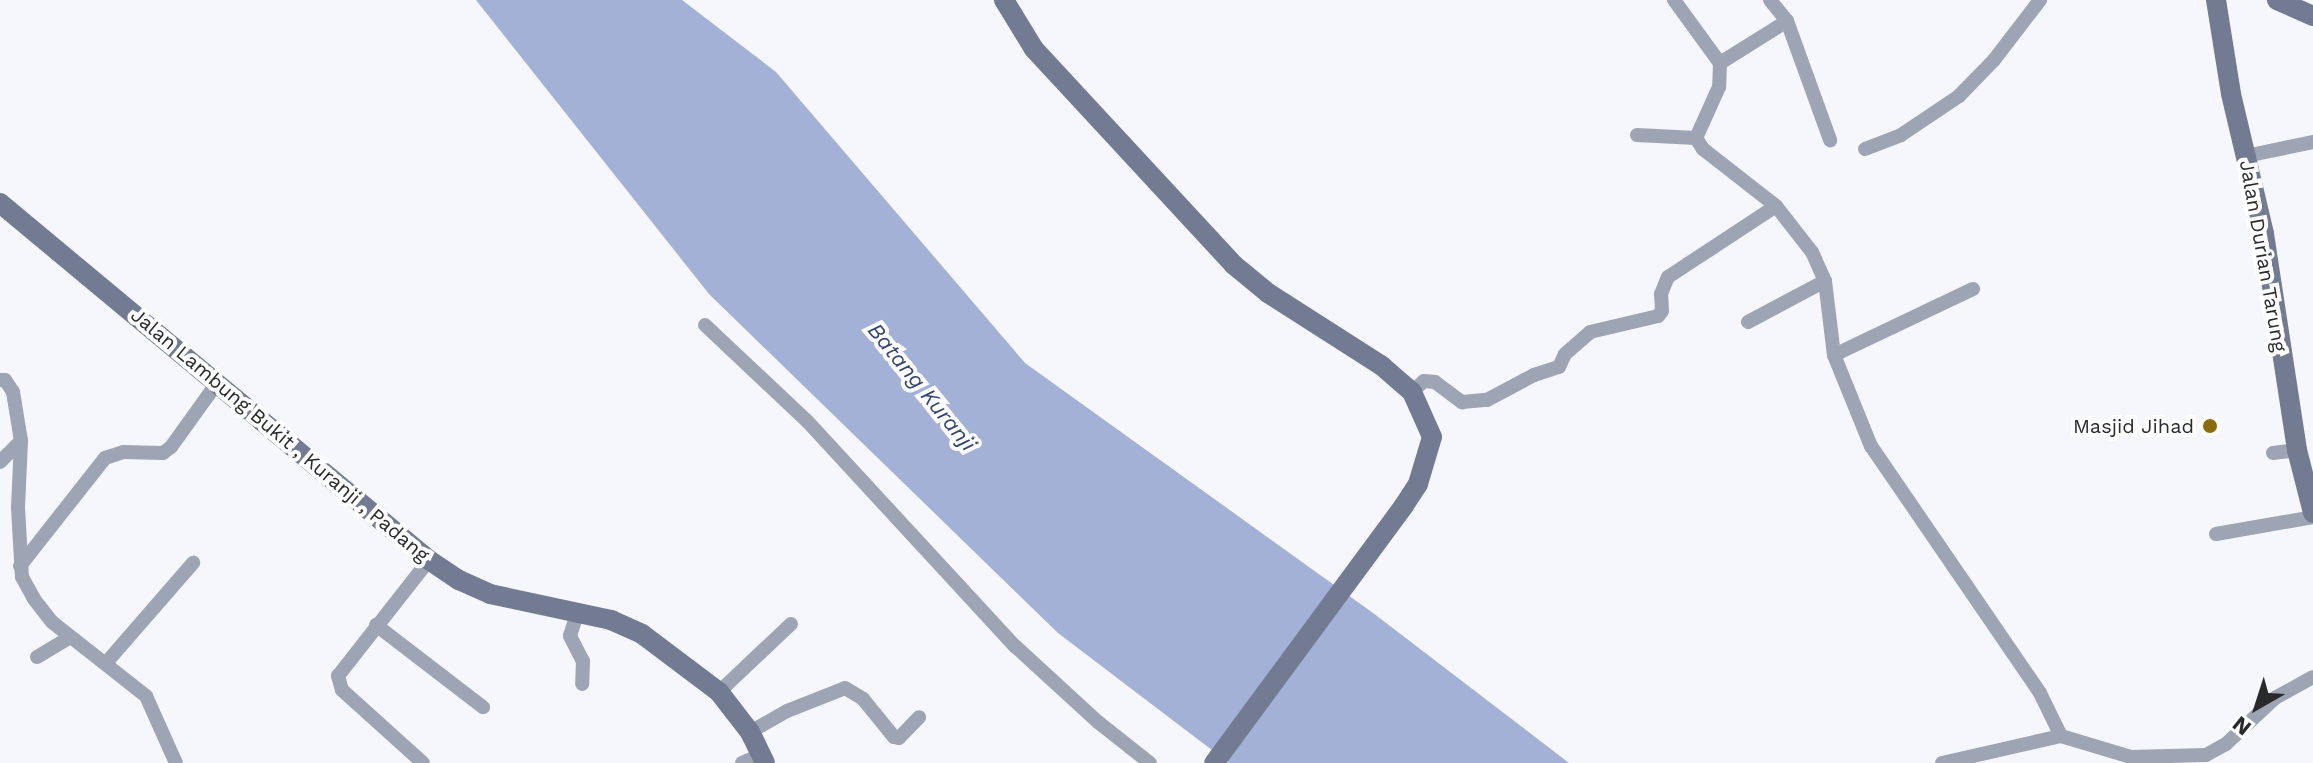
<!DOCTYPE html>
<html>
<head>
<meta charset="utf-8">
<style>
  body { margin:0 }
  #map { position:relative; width:2313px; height:763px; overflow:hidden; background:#f5f7fc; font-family:"Work Sans",sans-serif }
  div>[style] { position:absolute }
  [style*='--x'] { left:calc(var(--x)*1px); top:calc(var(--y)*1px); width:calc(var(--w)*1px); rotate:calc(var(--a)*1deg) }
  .water>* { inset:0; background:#a2b1d5 }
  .street>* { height:14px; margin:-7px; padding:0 7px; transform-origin:7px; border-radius:7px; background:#9da4b3 }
  .secondary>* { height:20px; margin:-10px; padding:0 10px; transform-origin:10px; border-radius:10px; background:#727b92 }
  .dots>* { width:22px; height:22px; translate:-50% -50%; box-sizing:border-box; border:4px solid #fff; border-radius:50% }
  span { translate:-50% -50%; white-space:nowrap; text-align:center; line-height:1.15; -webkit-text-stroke:8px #fff; paint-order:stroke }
  .street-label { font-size:20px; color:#292a2c }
  .poi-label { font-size:20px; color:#292a2c }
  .right { translate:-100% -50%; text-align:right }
  .water-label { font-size:22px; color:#334575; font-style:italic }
  .north { position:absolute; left:2217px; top:667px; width:80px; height:80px; -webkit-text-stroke:6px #fff; paint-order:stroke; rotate:219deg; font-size:22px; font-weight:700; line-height:32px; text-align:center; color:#292a2c }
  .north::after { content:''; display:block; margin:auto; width:28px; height:36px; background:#292a2c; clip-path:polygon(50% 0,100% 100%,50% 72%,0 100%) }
</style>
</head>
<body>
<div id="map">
  <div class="water">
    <i style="clip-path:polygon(476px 0,682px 0,776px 72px,1025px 363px,1373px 613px,1569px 763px,1229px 763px,1058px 633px,709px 294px)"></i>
  </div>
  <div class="street">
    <i style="--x:1674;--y:0;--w:78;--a:53.9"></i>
    <i style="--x:1770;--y:0;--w:27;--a:51"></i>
    <i style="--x:1787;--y:21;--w:127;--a:70.1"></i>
    <i style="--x:1787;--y:21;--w:79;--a:147.9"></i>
    <i style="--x:1720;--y:63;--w:24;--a:92"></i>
    <i style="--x:1719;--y:87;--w:56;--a:114.3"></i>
    <i style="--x:1696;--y:138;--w:13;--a:58"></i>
    <i style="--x:1703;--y:149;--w:93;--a:38"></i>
    <i style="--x:1776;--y:206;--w:58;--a:52"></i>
    <i style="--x:1812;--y:252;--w:32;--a:66"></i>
    <i style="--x:1825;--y:281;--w:75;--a:83.1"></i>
    <i style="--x:1834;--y:355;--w:98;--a:67.9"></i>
    <i style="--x:1871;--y:446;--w:299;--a:55.6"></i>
    <i style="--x:2040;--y:693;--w:48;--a:64"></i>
    <i style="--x:1637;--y:135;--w:59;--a:2.9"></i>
    <i style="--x:1865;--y:149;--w:39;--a:-21"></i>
    <i style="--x:1901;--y:135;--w:70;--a:-33.9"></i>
    <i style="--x:1959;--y:96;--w:50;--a:-45.8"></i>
    <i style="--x:1994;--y:60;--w:76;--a:-52.5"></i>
    <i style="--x:2246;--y:156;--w:68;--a:-11.8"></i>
    <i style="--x:1748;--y:322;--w:87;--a:-28"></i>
    <i style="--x:705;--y:325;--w:141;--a:43.3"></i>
    <i style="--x:808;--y:422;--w:305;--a:47.3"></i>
    <i style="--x:1015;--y:646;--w:113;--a:42.5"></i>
    <i style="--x:1098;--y:722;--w:66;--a:38.3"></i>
    <i style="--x:1834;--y:355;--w:154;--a:-25.4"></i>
    <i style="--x:0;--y:380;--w:5;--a:0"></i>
    <i style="--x:5;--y:380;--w:14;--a:56"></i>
    <i style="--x:13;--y:392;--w:50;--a:80.7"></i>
    <i style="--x:21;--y:441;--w:67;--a:92.6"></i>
    <i style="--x:18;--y:508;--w:69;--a:86.7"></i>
    <i style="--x:22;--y:577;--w:25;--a:61"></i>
    <i style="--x:34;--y:599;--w:29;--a:52"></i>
    <i style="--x:52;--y:622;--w:120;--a:38.2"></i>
    <i style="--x:146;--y:696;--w:73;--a:65.9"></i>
    <i style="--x:1412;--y:392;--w:16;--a:-43"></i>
    <i style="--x:1424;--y:381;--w:11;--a:5"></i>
    <i style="--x:1435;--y:382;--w:34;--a:37"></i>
    <i style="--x:1462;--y:402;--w:25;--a:-5"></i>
    <i style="--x:1487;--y:400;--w:53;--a:-28"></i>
    <i style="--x:1534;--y:375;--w:26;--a:-18"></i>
    <i style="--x:1559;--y:367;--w:14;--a:-65"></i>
    <i style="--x:1565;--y:354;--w:33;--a:-41"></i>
    <i style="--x:1590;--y:332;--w:70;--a:-13.2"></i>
    <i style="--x:1658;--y:316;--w:6;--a:-51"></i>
    <i style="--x:1662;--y:311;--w:17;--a:-93"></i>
    <i style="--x:1661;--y:294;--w:18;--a:-68"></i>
    <i style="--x:1668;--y:277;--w:129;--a:-33.3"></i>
    <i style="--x:2273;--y:453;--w:24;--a:-7"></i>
    <i style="--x:0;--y:462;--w:30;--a:-45"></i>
    <i style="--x:2216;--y:534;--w:98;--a:-9.9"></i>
    <i style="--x:20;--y:566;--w:137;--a:-51.8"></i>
    <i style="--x:105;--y:458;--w:19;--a:-18"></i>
    <i style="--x:123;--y:452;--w:40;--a:1.4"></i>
    <i style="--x:163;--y:453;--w:10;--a:-37"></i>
    <i style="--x:171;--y:447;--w:79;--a:-54.3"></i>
    <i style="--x:578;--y:611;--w:26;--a:108"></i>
    <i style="--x:570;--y:636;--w:28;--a:63"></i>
    <i style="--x:583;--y:661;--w:23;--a:92"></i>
    <i style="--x:376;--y:625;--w:135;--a:37.5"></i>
    <i style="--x:37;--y:657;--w:39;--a:-31"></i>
    <i style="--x:106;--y:663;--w:133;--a:-49"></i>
    <i style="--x:719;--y:692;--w:99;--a:-43.4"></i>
    <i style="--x:750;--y:732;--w:43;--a:-29.6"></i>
    <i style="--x:787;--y:711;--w:62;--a:-21.6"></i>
    <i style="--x:845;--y:688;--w:21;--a:31"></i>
    <i style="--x:863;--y:699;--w:49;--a:50.8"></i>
    <i style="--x:894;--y:737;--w:5;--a:11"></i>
    <i style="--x:899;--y:738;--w:29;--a:-46"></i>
    <i style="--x:423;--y:763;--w:109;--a:-138"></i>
    <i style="--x:342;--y:690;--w:15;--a:-106"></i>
    <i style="--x:338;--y:676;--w:147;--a:-51.9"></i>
    <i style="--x:742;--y:763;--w:21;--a:-23"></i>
    <i style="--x:1942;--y:763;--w:122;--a:-12.8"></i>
    <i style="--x:2061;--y:736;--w:73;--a:16.7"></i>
    <i style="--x:2131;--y:757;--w:75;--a:-1.5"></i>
    <i style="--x:2206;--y:755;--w:23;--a:-29"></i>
    <i style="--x:2226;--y:744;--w:67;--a:-43.2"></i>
    <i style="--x:2275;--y:698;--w:43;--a:-28.9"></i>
  </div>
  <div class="secondary">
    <i style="--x:1004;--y:0;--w:57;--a:58.5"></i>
    <i style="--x:1034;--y:49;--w:294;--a:47.2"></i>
    <i style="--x:1234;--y:265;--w:44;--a:39.5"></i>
    <i style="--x:1268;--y:293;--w:135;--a:32.6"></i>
    <i style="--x:1382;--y:366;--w:40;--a:41"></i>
    <i style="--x:1412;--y:392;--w:49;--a:66"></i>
    <i style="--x:1432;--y:437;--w:49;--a:106.6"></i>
    <i style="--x:1418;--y:484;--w:27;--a:123"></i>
    <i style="--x:1403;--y:507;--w:318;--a:126.4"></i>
    <i style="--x:2216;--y:0;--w:95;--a:80.9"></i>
    <i style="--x:2231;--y:94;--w:144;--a:76.7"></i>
    <i style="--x:2264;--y:234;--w:219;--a:81.3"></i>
    <i style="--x:2297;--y:450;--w:65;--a:75.7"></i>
    <i style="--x:2277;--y:0;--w:39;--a:24"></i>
    <i style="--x:0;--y:203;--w:558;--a:39.77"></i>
    <i style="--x:429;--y:560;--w:36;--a:34"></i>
    <i style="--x:459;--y:580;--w:34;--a:24"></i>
    <i style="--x:490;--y:594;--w:124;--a:12.1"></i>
    <i style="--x:611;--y:620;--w:34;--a:24"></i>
    <i style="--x:642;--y:634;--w:96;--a:37"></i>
    <i style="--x:719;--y:692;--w:51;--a:52.2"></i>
    <i style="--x:750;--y:732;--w:34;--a:64"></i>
  </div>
  <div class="dots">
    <i style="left:2210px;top:426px;background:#8c6b0d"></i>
  </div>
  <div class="street-label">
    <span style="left:2263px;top:256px;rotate:80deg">Jalan Durian Tarung</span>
    <span style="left:280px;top:435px;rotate:40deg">Jalan Lambung Bukit , Kuranji , Padang</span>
  </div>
  <div class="poi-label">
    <span class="right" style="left:2194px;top:426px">Masjid Jihad</span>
  </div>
  <div class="water-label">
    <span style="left:922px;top:387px;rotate:51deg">Batang Kuranji</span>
  </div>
  <div class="north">N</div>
</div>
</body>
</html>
